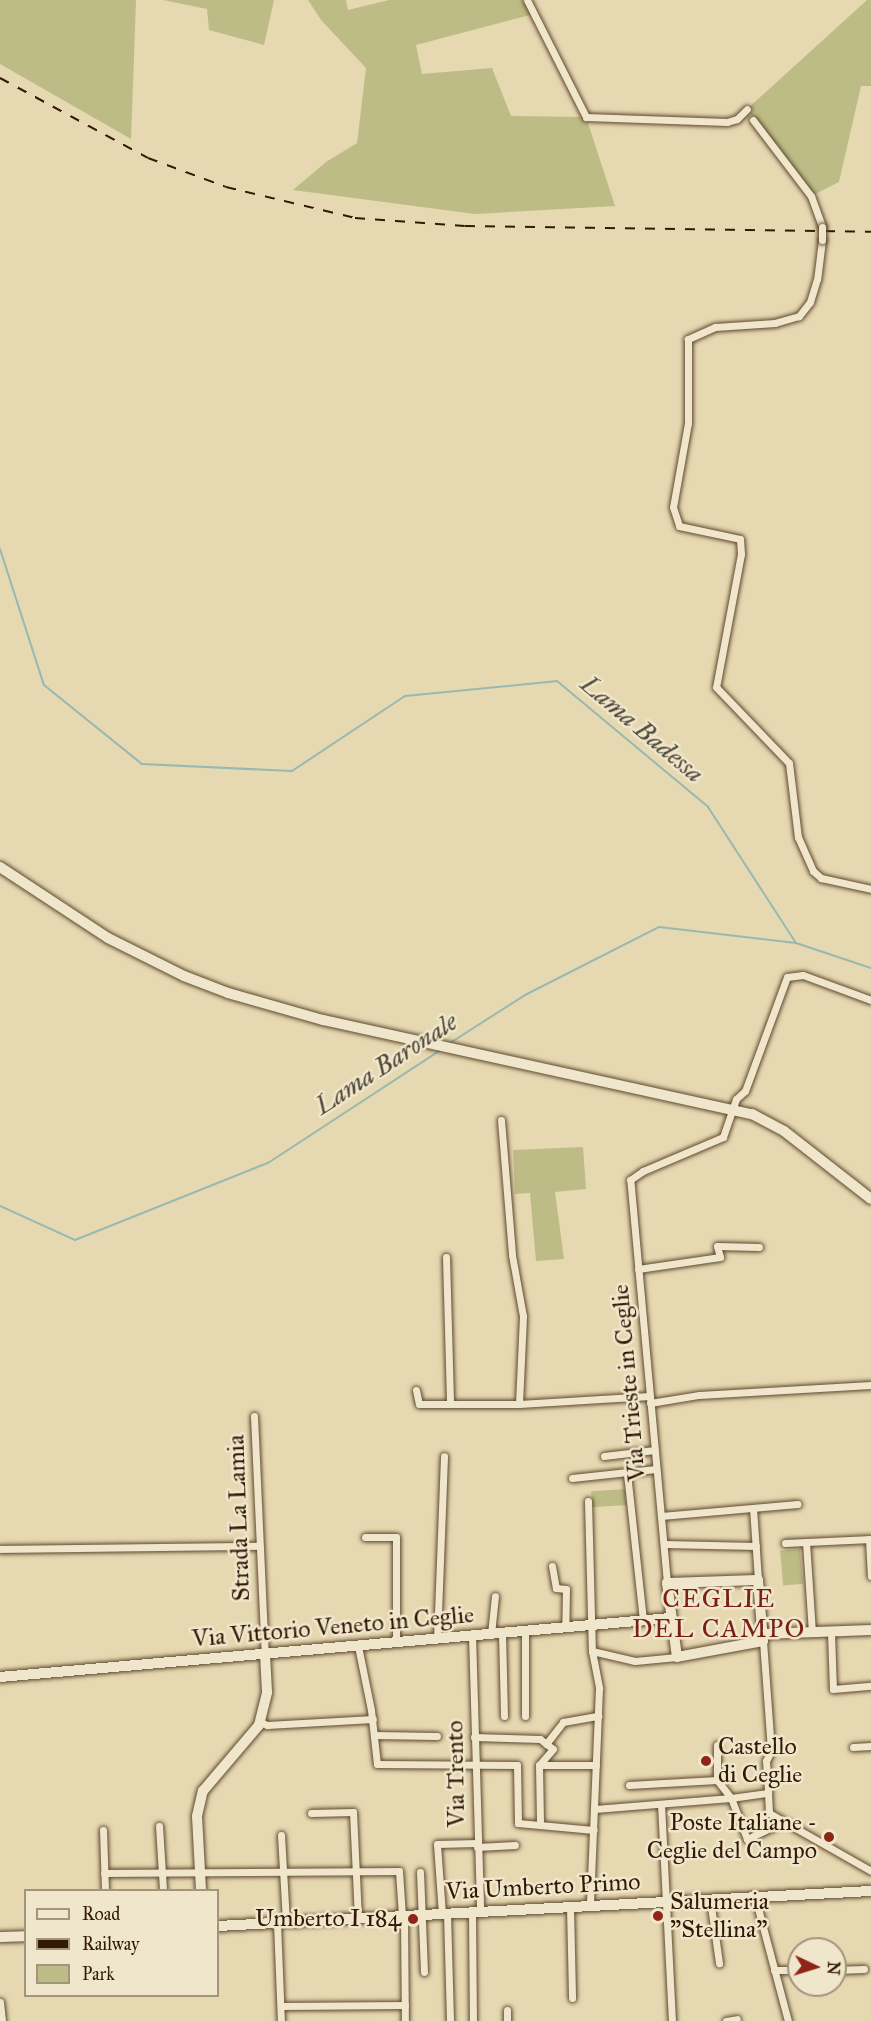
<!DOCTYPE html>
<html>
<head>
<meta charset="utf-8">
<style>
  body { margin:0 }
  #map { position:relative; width:871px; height:2021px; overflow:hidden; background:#e6d8b1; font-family:"IM FELL Great Primer",serif }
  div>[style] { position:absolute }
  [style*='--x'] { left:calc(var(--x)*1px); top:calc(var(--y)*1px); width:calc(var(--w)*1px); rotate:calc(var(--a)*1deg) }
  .green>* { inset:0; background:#bdbc86; transform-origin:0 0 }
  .stream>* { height:2px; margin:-1px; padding:0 1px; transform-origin:1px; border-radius:1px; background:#97b9b2 }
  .roads { filter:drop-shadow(0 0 2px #5f492f) drop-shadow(0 0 2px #5f492f) }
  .street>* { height:7px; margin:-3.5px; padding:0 3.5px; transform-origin:3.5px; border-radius:3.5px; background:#efe6cc }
  .secondary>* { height:10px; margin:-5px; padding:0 5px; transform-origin:5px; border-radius:5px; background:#efe6cc }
  .rail>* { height:2px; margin-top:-1px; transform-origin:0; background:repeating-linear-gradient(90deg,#321904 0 10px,transparent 0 20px) }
  .bridges { filter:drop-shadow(0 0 2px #5f492f) drop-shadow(0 0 2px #5f492f) }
  .street-bridge>* { height:7px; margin:-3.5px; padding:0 3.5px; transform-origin:3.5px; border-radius:3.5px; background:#efe6cc }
  .dots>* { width:16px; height:16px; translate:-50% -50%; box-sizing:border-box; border:3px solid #efe6cc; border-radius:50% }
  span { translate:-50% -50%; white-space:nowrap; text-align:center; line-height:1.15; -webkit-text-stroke:5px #efe6cc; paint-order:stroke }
  .street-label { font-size:24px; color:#321904 }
  .poi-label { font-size:24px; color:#321904 }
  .left { translate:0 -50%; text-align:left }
  .right { translate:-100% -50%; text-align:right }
  .water-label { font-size:26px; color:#504938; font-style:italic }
  .neighbourhood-label { font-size:26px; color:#7a1f14; letter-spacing:1.5px }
  .legend { position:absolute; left:24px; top:1889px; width:195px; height:108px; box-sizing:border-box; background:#efe6cc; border:2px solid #a3947c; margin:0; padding:8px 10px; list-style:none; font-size:18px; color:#321904 }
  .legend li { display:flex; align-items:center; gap:12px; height:30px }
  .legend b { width:30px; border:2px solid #a3947c }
  .north { position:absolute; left:787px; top:1937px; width:60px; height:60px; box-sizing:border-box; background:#efe6cc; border:2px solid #a3947c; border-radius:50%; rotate:94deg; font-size:16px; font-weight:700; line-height:24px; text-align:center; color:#321904 }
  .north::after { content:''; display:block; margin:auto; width:21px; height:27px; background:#8f2418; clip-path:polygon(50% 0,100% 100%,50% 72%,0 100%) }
</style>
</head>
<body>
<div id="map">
  <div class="green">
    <i style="clip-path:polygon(0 0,136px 0,131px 139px,0 64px)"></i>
    <i style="clip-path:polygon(163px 0,274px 0,264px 45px,209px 30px,207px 9px)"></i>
    <i style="clip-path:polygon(308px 0,346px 0,348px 10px,389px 0,528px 0,534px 14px,416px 45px,422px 74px,492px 68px,511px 116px,586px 117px,615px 206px,475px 214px,293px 190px,326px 162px,357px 143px,366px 68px,321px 20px)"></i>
    <i style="clip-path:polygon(867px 0,871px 0,871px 86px,861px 86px,839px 182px,811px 196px,747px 109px)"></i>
    <i style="clip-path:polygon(583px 1147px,586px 1189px,555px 1192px,564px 1259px,536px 1261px,530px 1193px,515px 1194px,513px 1150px)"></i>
    <i style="left:625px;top:1489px;width:16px;height:34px;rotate:86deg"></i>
    <i style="left:800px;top:1549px;width:35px;height:20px;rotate:85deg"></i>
  </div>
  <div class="stream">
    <i style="--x:0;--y:549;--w:143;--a:72.1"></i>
    <i style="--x:44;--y:685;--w:126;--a:38.9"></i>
    <i style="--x:142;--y:764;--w:150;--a:2.7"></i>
    <i style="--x:292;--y:771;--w:136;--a:-33.6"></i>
    <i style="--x:405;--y:696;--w:153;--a:-5.6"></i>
    <i style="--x:557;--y:681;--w:197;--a:39.8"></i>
    <i style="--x:708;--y:807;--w:162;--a:57.1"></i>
    <i style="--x:450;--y:1043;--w:89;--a:-32.6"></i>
    <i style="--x:525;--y:995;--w:150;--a:-26.9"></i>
    <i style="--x:659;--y:927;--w:138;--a:6.7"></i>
    <i style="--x:796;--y:943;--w:79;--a:18.4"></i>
    <i style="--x:0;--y:1206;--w:82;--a:24.4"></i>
    <i style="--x:75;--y:1240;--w:208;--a:-21.8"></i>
    <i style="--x:268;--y:1163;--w:207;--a:-33.2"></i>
  </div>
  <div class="roads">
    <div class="street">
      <i style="--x:527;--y:0;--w:131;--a:63.2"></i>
      <i style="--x:586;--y:117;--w:141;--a:2"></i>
      <i style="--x:727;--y:122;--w:10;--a:-17"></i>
      <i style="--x:737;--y:119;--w:14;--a:-45"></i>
      <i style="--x:753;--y:120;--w:96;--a:52.7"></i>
      <i style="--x:811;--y:196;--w:33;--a:70"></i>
      <i style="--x:822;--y:240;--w:39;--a:97"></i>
      <i style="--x:817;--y:279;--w:24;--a:107"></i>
      <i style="--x:810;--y:302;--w:18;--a:128"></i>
      <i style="--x:799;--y:316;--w:25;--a:164"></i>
      <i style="--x:775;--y:323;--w:60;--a:176.2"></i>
      <i style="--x:715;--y:327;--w:30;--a:156"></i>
      <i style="--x:688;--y:339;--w:84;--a:90"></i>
      <i style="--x:688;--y:423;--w:85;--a:100.1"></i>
      <i style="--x:673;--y:507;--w:20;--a:72"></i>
      <i style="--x:679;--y:526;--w:62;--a:12"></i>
      <i style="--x:740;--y:539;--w:15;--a:86"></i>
      <i style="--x:741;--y:554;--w:135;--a:100.6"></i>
      <i style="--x:716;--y:687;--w:105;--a:46.2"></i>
      <i style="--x:789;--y:763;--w:75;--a:83.1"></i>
      <i style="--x:798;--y:837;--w:37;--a:66"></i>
      <i style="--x:813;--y:871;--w:11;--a:41"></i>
      <i style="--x:821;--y:878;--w:51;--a:12.4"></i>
      <i style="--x:501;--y:1120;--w:135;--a:85.3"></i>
      <i style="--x:512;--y:1255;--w:62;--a:79.8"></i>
      <i style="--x:523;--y:1316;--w:88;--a:92.6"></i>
      <i style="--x:446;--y:1257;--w:147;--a:88.4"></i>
      <i style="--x:638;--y:1269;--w:83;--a:-8.3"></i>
      <i style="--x:720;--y:1257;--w:11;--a:-105"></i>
      <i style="--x:717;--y:1246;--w:42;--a:1.4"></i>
      <i style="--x:416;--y:1390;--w:14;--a:78"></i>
      <i style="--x:419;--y:1404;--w:100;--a:0"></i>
      <i style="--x:519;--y:1404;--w:131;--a:-3.5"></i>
      <i style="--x:650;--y:1403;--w:50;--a:-9.3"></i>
      <i style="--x:699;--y:1395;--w:172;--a:-3.3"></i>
      <i style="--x:254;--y:1416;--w:238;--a:87.4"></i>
      <i style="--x:604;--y:1456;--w:51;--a:-6.7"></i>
      <i style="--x:627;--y:1473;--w:149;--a:83.8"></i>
      <i style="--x:572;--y:1478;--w:84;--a:-6.1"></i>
      <i style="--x:588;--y:1501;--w:150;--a:88.5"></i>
      <i style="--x:592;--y:1651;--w:38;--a:79"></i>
      <i style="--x:599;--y:1688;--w:218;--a:92.4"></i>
      <i style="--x:753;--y:1508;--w:72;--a:86"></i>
      <i style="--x:661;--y:1516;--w:137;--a:-5"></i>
      <i style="--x:365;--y:1537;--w:31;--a:0"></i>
      <i style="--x:396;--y:1537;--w:106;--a:90"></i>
      <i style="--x:869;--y:1539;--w:37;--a:87"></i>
      <i style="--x:806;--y:1542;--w:91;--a:86.2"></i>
      <i style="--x:785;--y:1543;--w:86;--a:-2.7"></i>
      <i style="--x:664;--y:1544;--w:92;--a:1.2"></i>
      <i style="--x:0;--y:1549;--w:259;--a:-0.7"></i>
      <i style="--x:552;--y:1566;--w:22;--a:80"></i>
      <i style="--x:556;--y:1588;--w:10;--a:6"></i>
      <i style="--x:566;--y:1589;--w:39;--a:91"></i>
      <i style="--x:667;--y:1583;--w:405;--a:-95.2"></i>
      <i style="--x:630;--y:1180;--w:16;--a:-35"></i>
      <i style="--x:643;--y:1171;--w:87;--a:-23"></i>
      <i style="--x:723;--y:1137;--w:40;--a:-71.1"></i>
      <i style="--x:736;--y:1099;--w:12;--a:-42"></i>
      <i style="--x:745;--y:1091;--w:121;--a:-69.8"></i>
      <i style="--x:787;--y:977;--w:16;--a:-7"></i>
      <i style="--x:803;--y:975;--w:72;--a:20.2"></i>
      <i style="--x:502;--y:1633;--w:83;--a:88.6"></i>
      <i style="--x:831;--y:1633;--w:56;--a:88"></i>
      <i style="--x:833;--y:1689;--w:38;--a:-5"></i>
      <i style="--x:491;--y:1634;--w:38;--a:-84"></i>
      <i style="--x:472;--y:1635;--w:277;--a:88.3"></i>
      <i style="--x:437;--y:1639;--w:183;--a:-87.8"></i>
      <i style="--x:763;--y:1641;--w:110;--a:85.8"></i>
      <i style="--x:771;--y:1751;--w:11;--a:117"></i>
      <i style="--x:766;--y:1761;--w:32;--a:86"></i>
      <i style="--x:358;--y:1646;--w:65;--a:78.5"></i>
      <i style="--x:371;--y:1710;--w:54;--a:83.7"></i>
      <i style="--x:377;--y:1764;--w:140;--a:0.4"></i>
      <i style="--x:517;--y:1765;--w:58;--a:89"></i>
      <i style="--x:518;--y:1823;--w:76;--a:5.3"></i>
      <i style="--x:592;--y:1651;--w:44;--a:13.1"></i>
      <i style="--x:635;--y:1661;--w:42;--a:-5.4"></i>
      <i style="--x:525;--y:1716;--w:85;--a:-90"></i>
      <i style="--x:260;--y:1722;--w:8;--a:23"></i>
      <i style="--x:267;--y:1725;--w:106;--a:-3.2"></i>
      <i style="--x:374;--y:1735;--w:63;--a:0.9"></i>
      <i style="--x:474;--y:1737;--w:66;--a:1.7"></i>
      <i style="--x:540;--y:1739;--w:16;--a:38"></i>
      <i style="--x:553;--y:1749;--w:21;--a:131"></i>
      <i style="--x:539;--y:1765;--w:60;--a:89"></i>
      <i style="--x:546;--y:1744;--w:28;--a:-52"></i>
      <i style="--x:563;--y:1722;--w:36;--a:-10"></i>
      <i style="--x:853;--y:1747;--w:18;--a:-3"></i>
      <i style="--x:539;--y:1765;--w:57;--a:0"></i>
      <i style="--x:717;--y:1780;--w:23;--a:52"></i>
      <i style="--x:629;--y:1785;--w:88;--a:-3.3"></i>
      <i style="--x:717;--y:1780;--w:35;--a:-90"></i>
      <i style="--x:661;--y:1804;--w:217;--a:87.1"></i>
      <i style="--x:595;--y:1809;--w:136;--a:-4.6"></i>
      <i style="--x:311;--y:1813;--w:42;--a:-1.4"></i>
      <i style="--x:353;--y:1812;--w:106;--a:87.3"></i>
      <i style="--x:782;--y:1822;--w:39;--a:154"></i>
      <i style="--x:747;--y:1839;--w:44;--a:-111.3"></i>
      <i style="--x:731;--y:1798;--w:37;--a:-8"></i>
      <i style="--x:768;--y:1793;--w:20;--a:87"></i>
      <i style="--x:769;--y:1813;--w:117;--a:29.6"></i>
      <i style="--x:159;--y:1826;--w:64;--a:86.4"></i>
      <i style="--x:103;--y:1830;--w:60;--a:88.1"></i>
      <i style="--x:281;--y:1835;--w:87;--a:86.7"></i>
      <i style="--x:477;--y:1847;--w:38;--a:-3"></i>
      <i style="--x:420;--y:1872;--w:100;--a:87.7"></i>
      <i style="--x:104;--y:1873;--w:295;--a:-0.4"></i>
      <i style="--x:399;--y:1871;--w:45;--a:86.2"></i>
      <i style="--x:755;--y:1897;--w:128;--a:75.1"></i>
      <i style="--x:710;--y:1899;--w:65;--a:82"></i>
      <i style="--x:570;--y:1907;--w:91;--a:88.7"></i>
      <i style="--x:472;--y:1912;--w:109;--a:89.5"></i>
      <i style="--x:447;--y:1913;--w:108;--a:88.4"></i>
      <i style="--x:442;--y:1914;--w:70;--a:-94.1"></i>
      <i style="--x:437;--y:1844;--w:40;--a:-1.4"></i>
      <i style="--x:404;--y:1916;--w:105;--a:89.5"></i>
      <i style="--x:277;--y:1923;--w:98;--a:87.7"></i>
      <i style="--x:774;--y:1970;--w:25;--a:0"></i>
      <i style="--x:835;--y:1970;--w:29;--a:-2"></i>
      <i style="--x:0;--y:2002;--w:19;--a:84"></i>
      <i style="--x:281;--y:2006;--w:124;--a:-0.5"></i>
      <i style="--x:507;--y:2010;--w:11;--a:90"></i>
      <i style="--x:726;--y:2021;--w:11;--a:-10"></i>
    </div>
    <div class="secondary">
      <i style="--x:0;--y:867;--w:129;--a:33.3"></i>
      <i style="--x:108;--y:938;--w:85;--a:26.6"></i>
      <i style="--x:184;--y:976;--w:47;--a:21.1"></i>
      <i style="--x:228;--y:993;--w:99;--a:15.9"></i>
      <i style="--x:323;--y:1020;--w:439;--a:12.4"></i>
      <i style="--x:752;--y:1114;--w:36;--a:28"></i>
      <i style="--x:784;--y:1131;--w:110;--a:38"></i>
      <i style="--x:758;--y:1580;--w:61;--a:85.3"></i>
      <i style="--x:763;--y:1641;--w:87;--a:169.5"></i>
      <i style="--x:677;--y:1657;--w:75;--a:-97.7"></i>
      <i style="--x:667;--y:1583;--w:91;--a:-1.9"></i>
      <i style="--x:762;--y:1634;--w:109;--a:-2.1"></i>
      <i style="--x:0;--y:1677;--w:673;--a:-5.03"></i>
      <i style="--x:201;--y:1890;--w:74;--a:-93.1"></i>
      <i style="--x:197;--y:1816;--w:26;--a:-77"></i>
      <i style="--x:203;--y:1791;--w:87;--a:-49.7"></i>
      <i style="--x:259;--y:1725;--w:34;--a:-76"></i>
      <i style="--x:267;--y:1692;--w:38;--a:-93"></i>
      <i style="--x:218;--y:1926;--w:654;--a:-3.07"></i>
      <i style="--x:0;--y:1937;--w:26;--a:-2"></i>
    </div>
  </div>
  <div class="rail">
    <i style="--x:0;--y:78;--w:168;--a:28.4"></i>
    <i style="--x:148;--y:158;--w:83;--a:20.4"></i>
    <i style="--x:226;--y:187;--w:133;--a:13.5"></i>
    <i style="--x:355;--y:218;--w:110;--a:4.2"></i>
    <i style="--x:465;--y:226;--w:406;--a:0.8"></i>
  </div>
  <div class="bridges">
    <div class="street-bridge">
      <i style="--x:822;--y:240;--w:13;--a:-90"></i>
    </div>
  </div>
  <div class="dots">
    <i style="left:706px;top:1761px;background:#8f2418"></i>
    <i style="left:829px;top:1837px;background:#8f2418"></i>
    <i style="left:658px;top:1916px;background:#8f2418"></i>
    <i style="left:413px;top:1919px;background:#8f2418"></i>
  </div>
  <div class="street-label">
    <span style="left:629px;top:1383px;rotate:-95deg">Via Trieste in Ceglie</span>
    <span style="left:239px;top:1518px;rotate:-92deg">Strada La Lamia</span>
    <span style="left:333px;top:1627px;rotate:-5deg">Via Vittorio Veneto in Ceglie</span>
    <span style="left:456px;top:1774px;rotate:-91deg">Via Trento</span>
    <span style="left:543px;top:1887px;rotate:-3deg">Via Umberto Primo</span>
  </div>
  <div class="poi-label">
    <span class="left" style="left:718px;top:1761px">Castello<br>di Ceglie</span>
    <span class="right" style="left:817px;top:1837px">Poste Italiane -<br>Ceglie del Campo</span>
    <span class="left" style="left:670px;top:1916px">Salumeria<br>"Stellina"</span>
    <span class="right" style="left:401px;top:1919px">Umberto I 184</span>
  </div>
  <div class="water-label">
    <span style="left:642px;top:729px;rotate:40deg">Lama Badessa</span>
    <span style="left:386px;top:1064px;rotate:-33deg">Lama Baronale</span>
  </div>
  <div class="neighbourhood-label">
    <span style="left:719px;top:1614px">CEGLIE<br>DEL CAMPO</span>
  </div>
  <ul class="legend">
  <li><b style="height:8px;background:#efe6cc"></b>Road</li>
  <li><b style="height:8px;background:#321904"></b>Railway</li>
  <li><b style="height:16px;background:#bdbc86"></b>Park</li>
  </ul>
  <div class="north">N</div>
</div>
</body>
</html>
